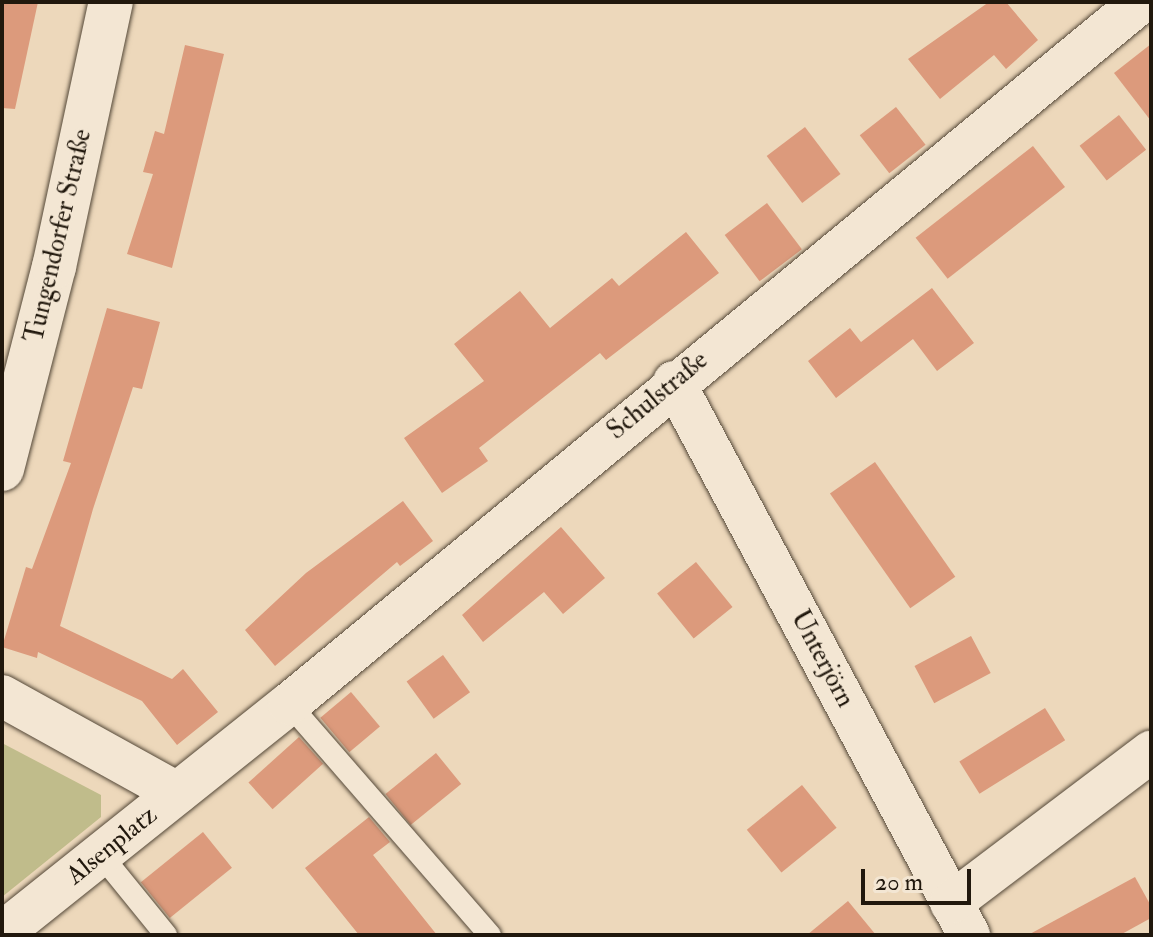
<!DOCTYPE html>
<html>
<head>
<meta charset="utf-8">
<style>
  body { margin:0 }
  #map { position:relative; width:1153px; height:937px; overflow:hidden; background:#edd8bb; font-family:"IM FELL Double Pica",serif }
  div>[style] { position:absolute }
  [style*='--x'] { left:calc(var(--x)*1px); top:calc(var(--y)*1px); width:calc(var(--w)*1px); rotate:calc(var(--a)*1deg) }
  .green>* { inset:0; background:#c0bc8b }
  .building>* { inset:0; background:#dc9a7c; transform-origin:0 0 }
  .roads { filter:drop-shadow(0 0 2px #544838) drop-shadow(0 0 2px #544838) }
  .service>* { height:22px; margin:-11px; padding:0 11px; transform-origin:11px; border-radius:11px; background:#f3e6d3 }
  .minor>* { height:42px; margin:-21px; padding:0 21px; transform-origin:21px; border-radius:21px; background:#f3e6d3 }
  .secondary>* { height:44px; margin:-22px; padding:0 22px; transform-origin:22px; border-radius:22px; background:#f3e6d3 }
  span { translate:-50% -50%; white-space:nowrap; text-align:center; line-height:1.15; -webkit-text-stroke:6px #f3e6d3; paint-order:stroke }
  .street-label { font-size:26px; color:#21180d }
  .frame { position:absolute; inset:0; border:4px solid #21180d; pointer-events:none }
  .scale { position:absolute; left:861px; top:869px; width:110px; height:36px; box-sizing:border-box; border:4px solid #21180d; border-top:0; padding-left:10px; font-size:24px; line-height:28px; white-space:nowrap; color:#21180d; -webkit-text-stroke:6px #f3e6d3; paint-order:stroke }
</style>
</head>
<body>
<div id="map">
  <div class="green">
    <i style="clip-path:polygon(2px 743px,101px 795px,101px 817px,2px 897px)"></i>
  </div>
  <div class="building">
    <i style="clip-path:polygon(2px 2px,38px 2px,15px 109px,2px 108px)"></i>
    <i style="clip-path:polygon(989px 2px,1006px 2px,1038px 40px,1006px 69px,994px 55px,940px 99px,908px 59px)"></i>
    <i style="clip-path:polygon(1151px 44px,1151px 121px,1114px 73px)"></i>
    <i style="clip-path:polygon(185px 45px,224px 54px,172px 268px,127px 254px,153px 174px,143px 172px,155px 131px,164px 134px)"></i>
    <i style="left:896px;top:107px;width:48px;height:46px;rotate:52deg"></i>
    <i style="left:1119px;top:115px;width:44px;height:50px;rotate:52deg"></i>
    <i style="left:805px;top:127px;width:59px;height:48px;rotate:53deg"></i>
    <i style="left:1033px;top:146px;width:52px;height:149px;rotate:52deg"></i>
    <i style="left:767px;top:203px;width:58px;height:53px;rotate:53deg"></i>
    <i style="clip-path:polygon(686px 232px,719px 273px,606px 360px,600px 353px,479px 448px,488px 461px,442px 493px,404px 438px,484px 381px,454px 344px,520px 291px,550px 328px,612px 278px,619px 286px)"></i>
    <i style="clip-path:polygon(932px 288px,974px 343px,937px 371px,913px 339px,836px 398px,808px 361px,850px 328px,861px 342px)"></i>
    <i style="clip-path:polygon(107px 308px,160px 322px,142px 389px,133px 387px,93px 509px,60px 626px,172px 679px,183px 669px,218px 712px,177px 745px,142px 701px,38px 652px,37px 658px,2px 647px,26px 567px,32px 569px,71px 463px,63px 461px)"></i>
    <i style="left:875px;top:462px;width:140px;height:55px;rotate:55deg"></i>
    <i style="clip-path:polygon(403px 501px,433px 541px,400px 566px,397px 562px,275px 666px,245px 630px,306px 573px)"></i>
    <i style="clip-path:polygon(561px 527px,605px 578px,563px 614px,544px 592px,483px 642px,462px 615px)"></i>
    <i style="left:696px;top:562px;width:58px;height:50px;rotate:51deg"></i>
    <i style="left:971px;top:636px;width:42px;height:64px;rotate:62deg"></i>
    <i style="left:443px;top:655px;width:46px;height:45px;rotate:54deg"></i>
    <i style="left:351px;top:692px;width:45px;height:40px;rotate:50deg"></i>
    <i style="left:1045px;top:708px;width:38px;height:101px;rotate:58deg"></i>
    <i style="left:299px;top:737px;width:36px;height:68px;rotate:48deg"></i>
    <i style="left:436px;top:753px;width:40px;height:65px;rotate:51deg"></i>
    <i style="left:802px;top:785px;width:55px;height:71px;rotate:51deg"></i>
    <i style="clip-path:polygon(369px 817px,390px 842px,373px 855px,437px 935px,359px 935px,305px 868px)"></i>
    <i style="left:203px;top:832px;width:46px;height:80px;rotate:51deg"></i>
    <i style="clip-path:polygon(1135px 877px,1151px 906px,1151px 918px,1120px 935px,1028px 935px)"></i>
    <i style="clip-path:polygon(848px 901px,876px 935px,807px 935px)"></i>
  </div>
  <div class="roads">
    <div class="service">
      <i style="--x:289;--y:704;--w:306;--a:49"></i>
      <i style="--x:101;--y:855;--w:103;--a:50.9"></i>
    </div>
    <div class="minor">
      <i style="--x:674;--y:382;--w:627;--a:61.92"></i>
      <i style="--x:2;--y:696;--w:200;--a:29"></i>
      <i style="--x:951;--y:903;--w:251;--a:-37.1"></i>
      <i style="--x:2;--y:933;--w:367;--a:-38.6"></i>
      <i style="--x:289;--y:704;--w:1104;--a:-39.49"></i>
    </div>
    <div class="secondary">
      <i style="--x:2;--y:469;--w:209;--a:-75.6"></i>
      <i style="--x:54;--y:267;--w:271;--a:-77.9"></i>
    </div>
  </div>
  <div class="street-label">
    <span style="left:59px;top:236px;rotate:-77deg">Tungendorfer Straße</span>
    <span style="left:658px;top:396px;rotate:-40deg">Schulstraße</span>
    <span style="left:822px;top:659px;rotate:62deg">Unterjörn</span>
    <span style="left:112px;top:846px;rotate:-39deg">Alsenplatz</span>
  </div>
  <div class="frame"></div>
  <div class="scale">20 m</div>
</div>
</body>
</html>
